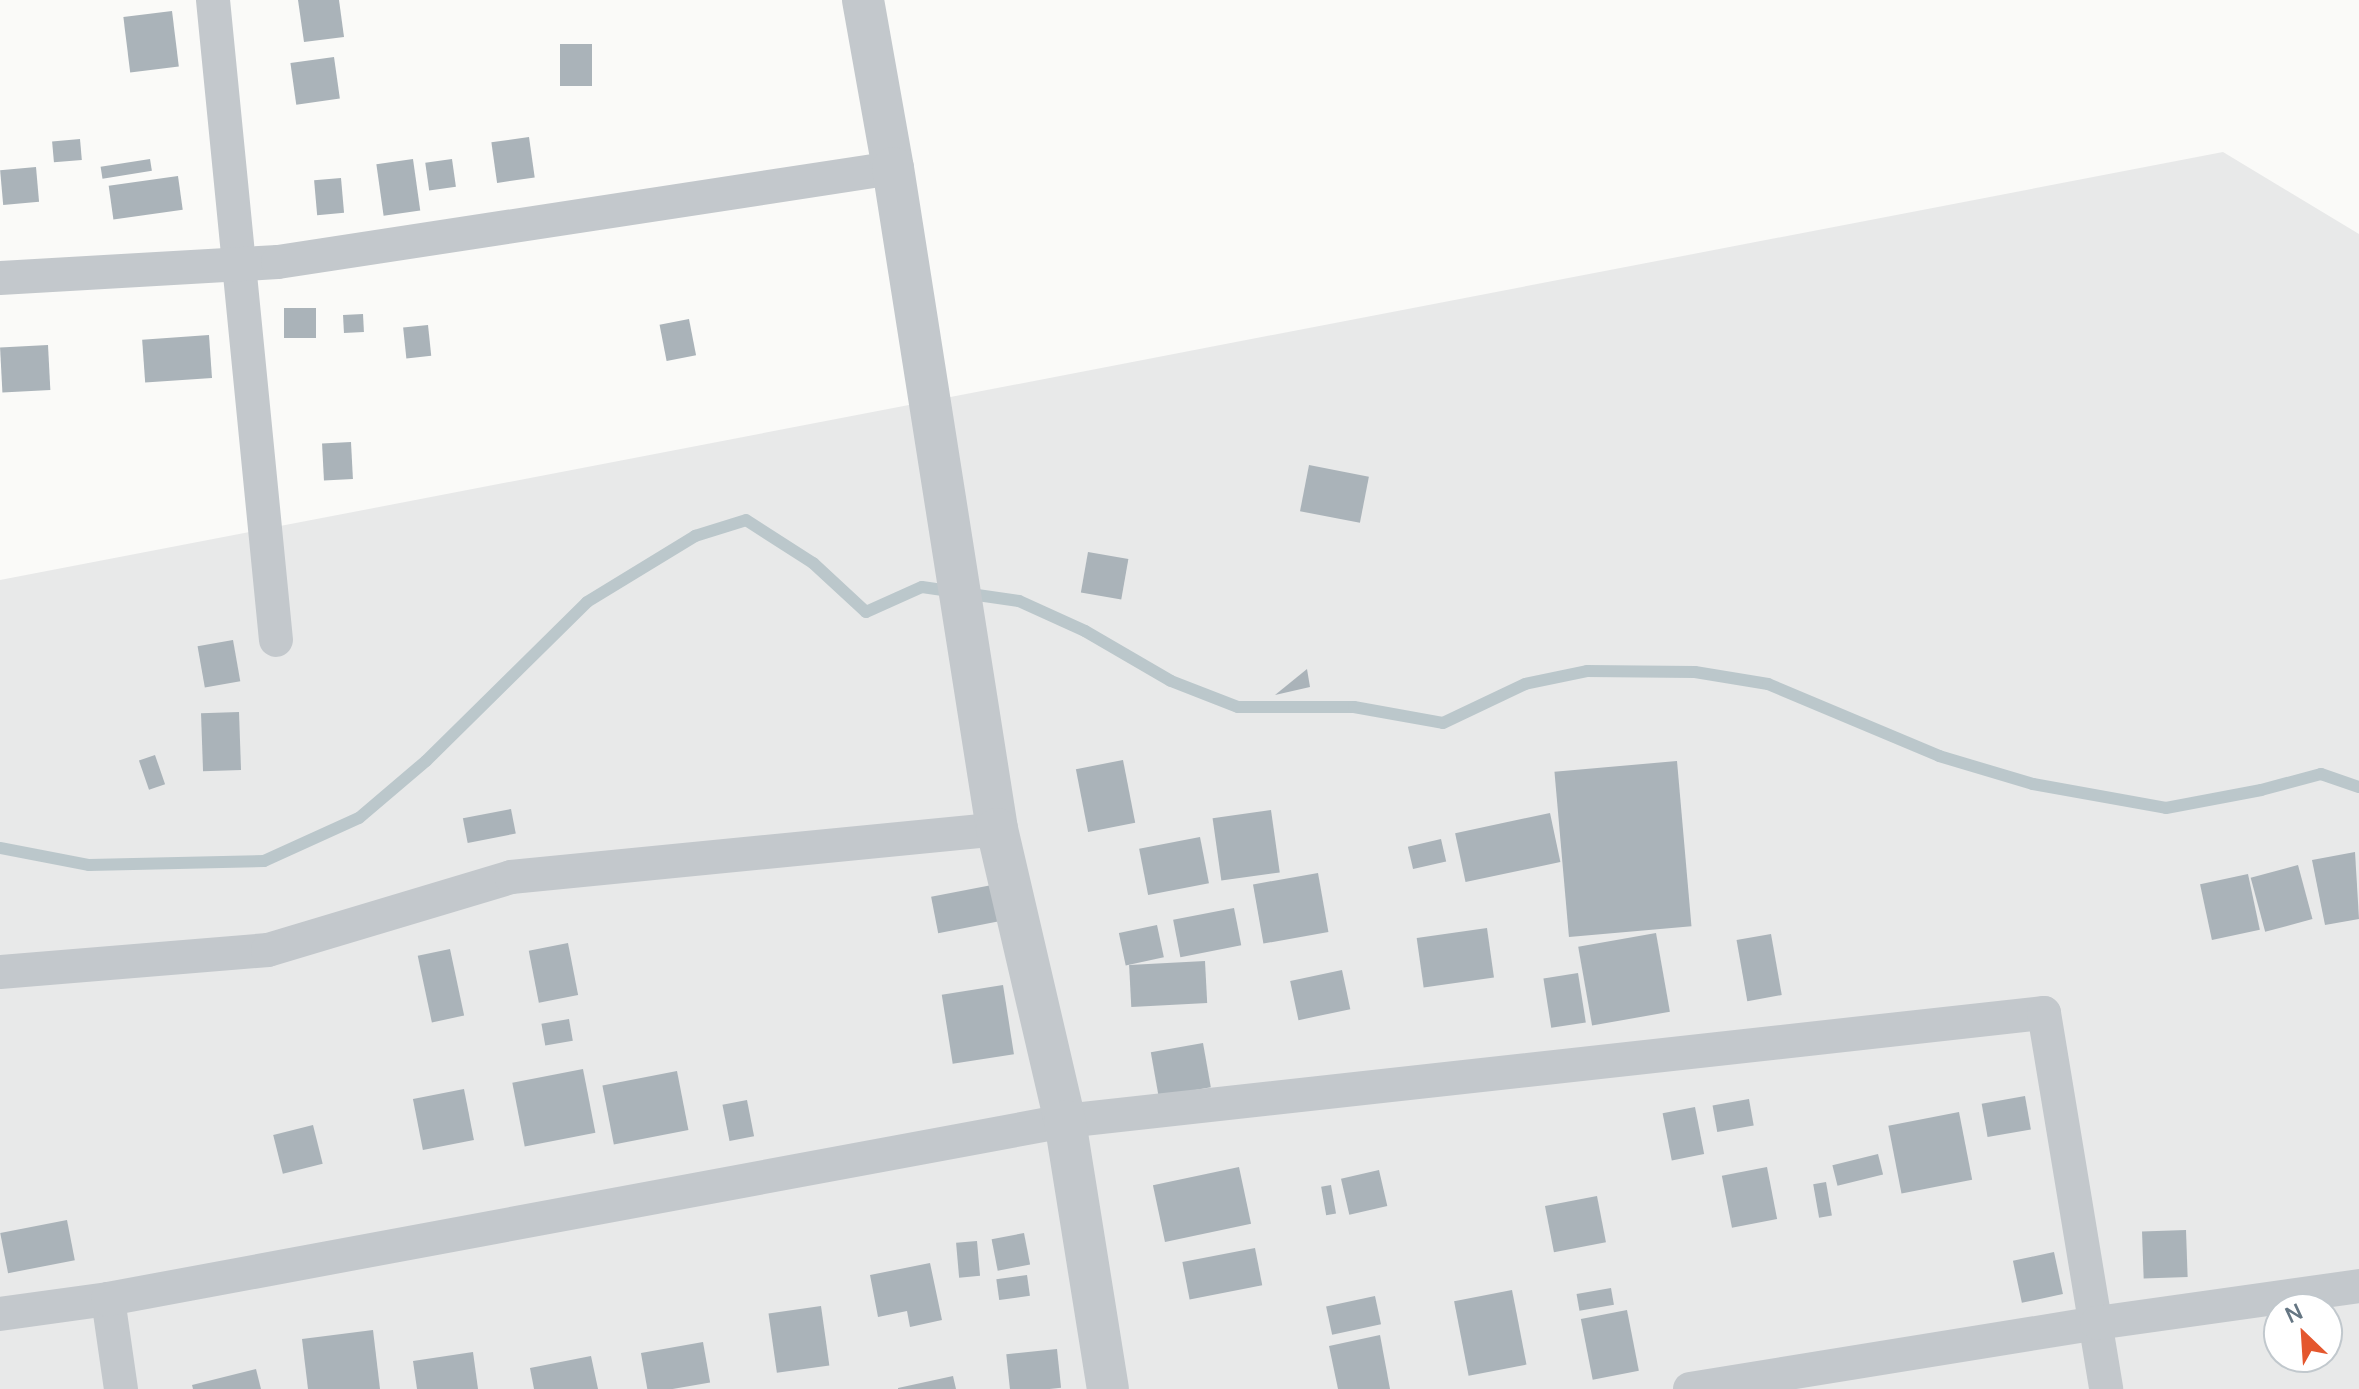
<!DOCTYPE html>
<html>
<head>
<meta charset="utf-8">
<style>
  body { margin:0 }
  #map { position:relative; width:2359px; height:1389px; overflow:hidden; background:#fafaf8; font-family:Manrope,sans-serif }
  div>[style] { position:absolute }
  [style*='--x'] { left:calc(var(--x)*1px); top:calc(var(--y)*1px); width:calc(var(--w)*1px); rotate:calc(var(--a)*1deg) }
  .built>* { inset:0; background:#e8e9e9 }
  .stream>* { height:12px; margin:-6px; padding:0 6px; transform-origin:6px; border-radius:6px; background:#bbc7cb }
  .building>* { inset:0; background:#aab3b9; transform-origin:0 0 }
  .minor>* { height:34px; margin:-17px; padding:0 17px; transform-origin:17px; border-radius:17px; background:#c3c8cc }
  .tertiary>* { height:42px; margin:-21px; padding:0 21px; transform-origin:21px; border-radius:21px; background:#c3c8cc }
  span { translate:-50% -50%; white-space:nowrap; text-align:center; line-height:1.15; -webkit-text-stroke:8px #fff; paint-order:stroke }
  .north { position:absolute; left:2263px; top:1293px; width:80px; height:80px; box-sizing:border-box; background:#fff; border:2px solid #c1c8cd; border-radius:50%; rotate:335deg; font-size:22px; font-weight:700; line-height:32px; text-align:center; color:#657683 }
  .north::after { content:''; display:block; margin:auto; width:28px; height:36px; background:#e4572e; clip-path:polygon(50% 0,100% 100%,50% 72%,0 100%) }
</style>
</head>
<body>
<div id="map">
  <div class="built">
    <i style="clip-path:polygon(evenodd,2223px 152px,2359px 234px,2359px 1389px,0 1389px,0 580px,2223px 152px,2279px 1309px,2327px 1309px,2327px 1357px,2279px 1357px,2279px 1309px)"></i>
  </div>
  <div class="stream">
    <i style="--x:0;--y:848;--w:91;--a:10.8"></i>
    <i style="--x:89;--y:865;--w:175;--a:-1.3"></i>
    <i style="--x:264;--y:861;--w:104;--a:-24.4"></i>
    <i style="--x:359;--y:818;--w:88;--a:-40.4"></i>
    <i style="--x:426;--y:761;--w:226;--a:-44.6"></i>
    <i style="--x:587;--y:602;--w:127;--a:-31.4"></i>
    <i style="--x:695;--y:536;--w:53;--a:-17.4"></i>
    <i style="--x:746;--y:520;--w:80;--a:32.7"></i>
    <i style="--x:813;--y:563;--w:72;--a:42.8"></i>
    <i style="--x:866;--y:612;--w:61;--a:-24.1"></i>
    <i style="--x:922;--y:587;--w:98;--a:8.2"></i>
    <i style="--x:1019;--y:601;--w:72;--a:24.4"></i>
    <i style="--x:1085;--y:631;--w:99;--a:30.2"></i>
    <i style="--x:1171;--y:681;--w:72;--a:21.2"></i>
    <i style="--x:1238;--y:707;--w:116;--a:0"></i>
    <i style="--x:1354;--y:707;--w:90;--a:10.2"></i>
    <i style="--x:1443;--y:723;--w:91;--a:-25.4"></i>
    <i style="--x:1525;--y:684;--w:63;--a:-11.8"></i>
    <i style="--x:1587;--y:671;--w:108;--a:0.5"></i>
    <i style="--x:1695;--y:672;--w:74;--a:9.3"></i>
    <i style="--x:1768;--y:684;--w:186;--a:22.8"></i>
    <i style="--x:1939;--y:756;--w:98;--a:16.6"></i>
    <i style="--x:2033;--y:784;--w:135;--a:10.2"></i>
    <i style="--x:2166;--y:808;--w:97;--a:-10.7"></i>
    <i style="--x:2261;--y:790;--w:62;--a:-14.9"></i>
    <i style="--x:2321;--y:774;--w:40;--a:18.9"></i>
  </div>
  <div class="building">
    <i style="clip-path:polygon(298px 0,339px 0,344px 37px,304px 42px)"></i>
    <i style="left:172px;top:11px;width:56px;height:49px;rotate:83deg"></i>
    <i style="left:592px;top:44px;width:42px;height:32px;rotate:90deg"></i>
    <i style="left:334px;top:57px;width:42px;height:44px;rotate:82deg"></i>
    <i style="left:529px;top:137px;width:41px;height:38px;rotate:82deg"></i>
    <i style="left:80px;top:139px;width:21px;height:28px;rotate:85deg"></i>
    <i style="left:150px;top:159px;width:12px;height:50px;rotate:81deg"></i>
    <i style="left:413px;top:159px;width:52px;height:37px;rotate:82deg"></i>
    <i style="left:452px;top:159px;width:28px;height:27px;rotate:82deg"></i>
    <i style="left:36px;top:167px;width:35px;height:36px;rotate:85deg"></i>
    <i style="left:178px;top:176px;width:34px;height:70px;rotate:82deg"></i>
    <i style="left:341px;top:178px;width:35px;height:27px;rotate:85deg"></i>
    <i style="left:284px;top:308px;width:32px;height:30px"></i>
    <i style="left:363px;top:314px;width:18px;height:20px;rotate:87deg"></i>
    <i style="left:689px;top:319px;width:37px;height:30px;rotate:79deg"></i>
    <i style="left:428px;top:325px;width:31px;height:25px;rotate:84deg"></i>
    <i style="left:209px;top:335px;width:43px;height:67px;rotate:86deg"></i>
    <i style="left:48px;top:345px;width:45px;height:48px;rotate:87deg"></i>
    <i style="left:351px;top:442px;width:37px;height:29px;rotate:87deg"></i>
    <i style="left:1309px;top:465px;width:61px;height:47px;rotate:11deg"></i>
    <i style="left:1088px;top:552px;width:41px;height:41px;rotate:10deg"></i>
    <i style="left:233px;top:640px;width:42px;height:36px;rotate:80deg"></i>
    <i style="clip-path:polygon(1307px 669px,1310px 687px,1275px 695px)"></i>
    <i style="left:239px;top:712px;width:58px;height:38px;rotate:88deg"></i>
    <i style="left:155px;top:755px;width:31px;height:17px;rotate:71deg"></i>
    <i style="left:1123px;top:760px;width:64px;height:48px;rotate:79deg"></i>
    <i style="left:1677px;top:761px;width:166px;height:123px;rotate:85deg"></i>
    <i style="left:511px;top:809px;width:25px;height:49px;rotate:79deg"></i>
    <i style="left:1271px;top:810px;width:63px;height:59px;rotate:82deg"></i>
    <i style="left:1550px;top:813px;width:50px;height:97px;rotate:78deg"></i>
    <i style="left:1200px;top:837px;width:47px;height:62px;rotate:79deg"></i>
    <i style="left:1441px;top:839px;width:23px;height:34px;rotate:77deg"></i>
    <i style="clip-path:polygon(2355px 852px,2359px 919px,2325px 925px,2312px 860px)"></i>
    <i style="left:2298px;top:865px;width:56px;height:49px;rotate:75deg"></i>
    <i style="left:1318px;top:873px;width:60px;height:66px;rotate:80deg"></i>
    <i style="left:2248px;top:874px;width:57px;height:49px;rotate:78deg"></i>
    <i style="left:992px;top:885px;width:37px;height:62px;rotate:79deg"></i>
    <i style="left:1234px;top:908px;width:38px;height:62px;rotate:79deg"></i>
    <i style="left:1157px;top:925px;width:33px;height:39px;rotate:78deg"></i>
    <i style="left:1487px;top:928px;width:50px;height:71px;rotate:82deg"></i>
    <i style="left:1656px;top:933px;width:80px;height:79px;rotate:80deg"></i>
    <i style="left:1771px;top:934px;width:62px;height:35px;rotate:80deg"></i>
    <i style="left:568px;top:943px;width:53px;height:40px;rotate:79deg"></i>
    <i style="left:450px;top:949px;width:68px;height:33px;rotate:78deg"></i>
    <i style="left:1205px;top:961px;width:42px;height:76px;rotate:87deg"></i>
    <i style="left:1342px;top:970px;width:40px;height:53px;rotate:78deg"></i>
    <i style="left:1578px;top:973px;width:50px;height:35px;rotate:81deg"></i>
    <i style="left:1003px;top:985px;width:70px;height:62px;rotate:81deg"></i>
    <i style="left:569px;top:1019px;width:22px;height:28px;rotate:80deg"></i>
    <i style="left:1203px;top:1043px;width:45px;height:53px;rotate:80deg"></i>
    <i style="left:583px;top:1069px;width:65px;height:72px;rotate:79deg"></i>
    <i style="left:677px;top:1071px;width:60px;height:76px;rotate:79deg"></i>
    <i style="left:464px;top:1089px;width:52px;height:52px;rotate:79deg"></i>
    <i style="left:2025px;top:1096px;width:34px;height:44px;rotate:80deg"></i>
    <i style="left:1749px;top:1099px;width:27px;height:37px;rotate:80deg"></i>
    <i style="left:747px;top:1100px;width:37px;height:25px;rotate:79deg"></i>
    <i style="left:1695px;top:1107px;width:48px;height:33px;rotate:79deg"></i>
    <i style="left:1959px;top:1112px;width:69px;height:72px;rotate:79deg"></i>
    <i style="left:313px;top:1125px;width:40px;height:41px;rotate:76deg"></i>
    <i style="left:1878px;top:1154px;width:21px;height:47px;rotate:76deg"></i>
    <i style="left:1239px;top:1167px;width:58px;height:88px;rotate:78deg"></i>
    <i style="left:1767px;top:1167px;width:53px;height:46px;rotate:79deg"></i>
    <i style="left:1379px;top:1170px;width:37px;height:39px;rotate:77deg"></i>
    <i style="left:1826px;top:1182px;width:34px;height:13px;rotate:80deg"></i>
    <i style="left:1331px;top:1185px;width:29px;height:10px;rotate:80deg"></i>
    <i style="left:1597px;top:1196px;width:47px;height:53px;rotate:79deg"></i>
    <i style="left:67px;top:1220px;width:41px;height:68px;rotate:79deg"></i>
    <i style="left:2186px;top:1230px;width:47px;height:44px;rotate:88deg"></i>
    <i style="left:1024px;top:1233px;width:32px;height:33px;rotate:79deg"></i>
    <i style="left:977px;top:1241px;width:35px;height:21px;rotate:85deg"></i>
    <i style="left:1255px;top:1248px;width:38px;height:74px;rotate:79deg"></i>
    <i style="left:2054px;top:1252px;width:43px;height:42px;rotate:78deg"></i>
    <i style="clip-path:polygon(930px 1263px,942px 1320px,910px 1327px,907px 1311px,878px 1317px,870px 1275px)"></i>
    <i style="left:1027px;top:1275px;width:21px;height:31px;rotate:82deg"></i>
    <i style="left:1611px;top:1288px;width:17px;height:35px;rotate:80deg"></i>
    <i style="left:1512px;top:1290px;width:76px;height:59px;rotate:79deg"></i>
    <i style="left:1375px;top:1296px;width:29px;height:50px;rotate:78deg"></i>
    <i style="left:821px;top:1306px;width:60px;height:53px;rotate:82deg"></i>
    <i style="left:1627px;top:1310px;width:62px;height:47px;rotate:79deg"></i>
    <i style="clip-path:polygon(373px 1330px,380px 1389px,308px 1389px,302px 1339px)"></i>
    <i style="clip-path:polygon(1380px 1335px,1390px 1389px,1338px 1389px,1329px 1346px)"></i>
    <i style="left:703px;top:1342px;width:41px;height:63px;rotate:80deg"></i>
    <i style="left:1057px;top:1349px;width:39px;height:51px;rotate:84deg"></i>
    <i style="clip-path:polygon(473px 1352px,478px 1389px,417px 1389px,413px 1361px)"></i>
    <i style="clip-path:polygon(591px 1356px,598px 1389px,534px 1389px,530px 1368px)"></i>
    <i style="clip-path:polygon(256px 1369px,261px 1389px,193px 1389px,192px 1385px)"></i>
    <i style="clip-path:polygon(953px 1376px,956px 1389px,898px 1389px,898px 1388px)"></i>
  </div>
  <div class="minor">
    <i style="--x:213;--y:0;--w:643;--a:84.38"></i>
    <i style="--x:0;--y:278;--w:278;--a:-3.3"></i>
    <i style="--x:278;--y:262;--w:622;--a:-8.69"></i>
    <i style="--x:0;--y:972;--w:269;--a:-4.7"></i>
    <i style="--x:268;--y:950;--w:254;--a:-16.7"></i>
    <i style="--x:511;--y:877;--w:488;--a:-5.6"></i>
    <i style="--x:108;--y:1299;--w:91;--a:81.8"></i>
    <i style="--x:0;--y:1314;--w:109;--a:-7.9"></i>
    <i style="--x:108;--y:1299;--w:973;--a:-10.54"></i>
    <i style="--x:1065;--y:1121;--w:985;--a:-6.3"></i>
    <i style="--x:2044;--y:1013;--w:381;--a:80.6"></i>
    <i style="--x:1690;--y:1389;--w:412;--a:-9.2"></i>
    <i style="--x:2097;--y:1323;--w:265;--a:-8"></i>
  </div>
  <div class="tertiary">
    <i style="--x:863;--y:0;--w:171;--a:79.9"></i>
    <i style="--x:893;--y:168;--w:669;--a:81.06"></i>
    <i style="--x:997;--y:829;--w:300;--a:76.9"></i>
    <i style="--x:1065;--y:1121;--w:271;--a:80.9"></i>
  </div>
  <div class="north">N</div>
</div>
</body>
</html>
